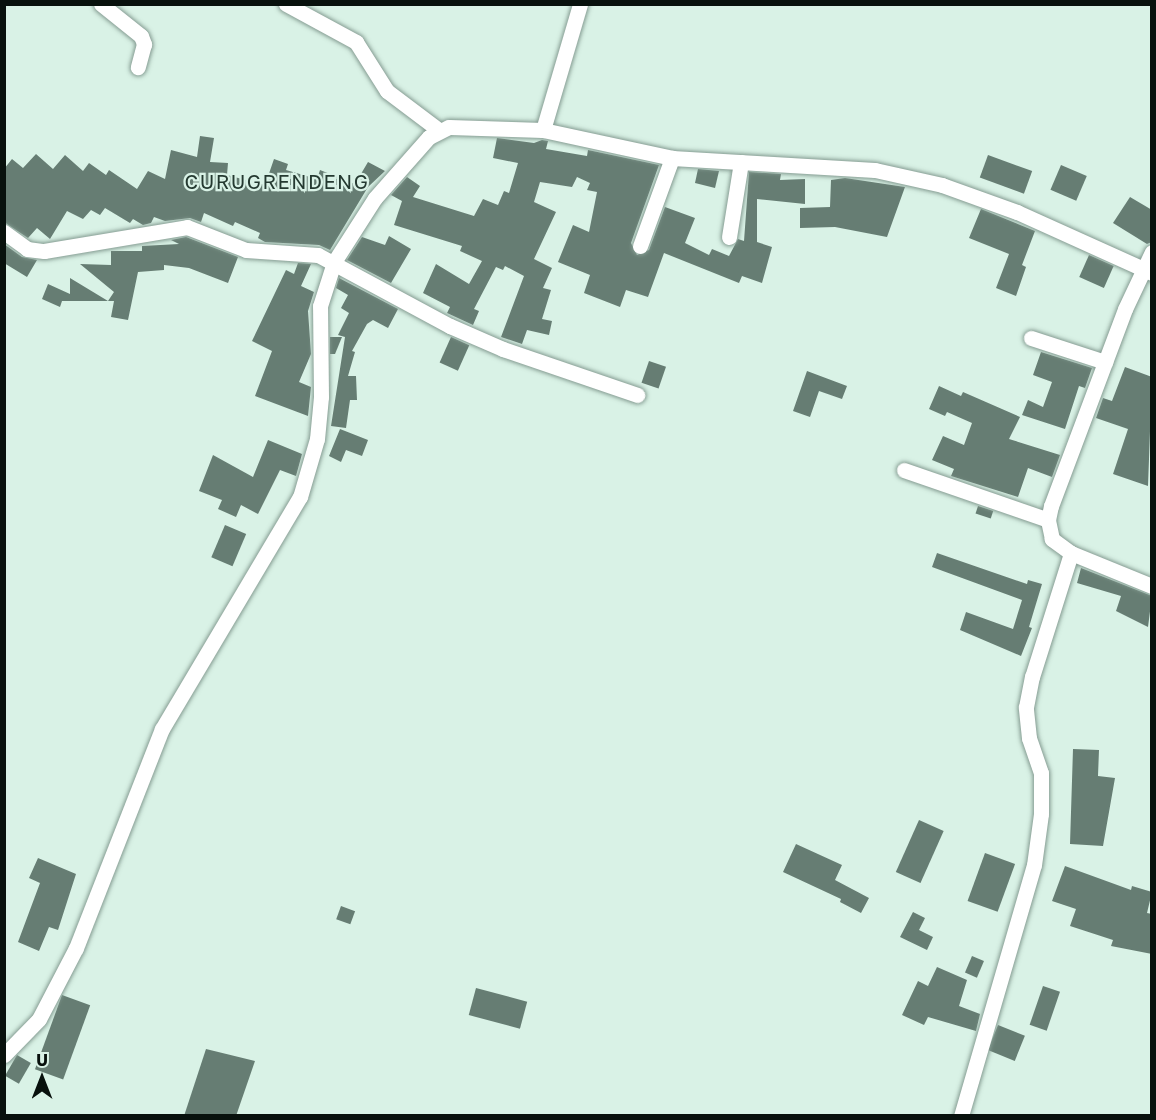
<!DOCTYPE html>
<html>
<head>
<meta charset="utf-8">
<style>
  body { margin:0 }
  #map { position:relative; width:1156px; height:1120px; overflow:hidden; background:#d9f2e6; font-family:"Golos Text",sans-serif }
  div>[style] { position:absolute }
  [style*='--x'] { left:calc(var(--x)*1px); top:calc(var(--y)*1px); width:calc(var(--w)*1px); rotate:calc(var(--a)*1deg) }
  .building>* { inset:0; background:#667d73; transform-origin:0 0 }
  .roads { filter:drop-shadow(0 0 2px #859c92) drop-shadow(0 0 2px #859c92) }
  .minor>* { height:15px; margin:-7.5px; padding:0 7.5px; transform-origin:7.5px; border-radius:7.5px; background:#fff }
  span { translate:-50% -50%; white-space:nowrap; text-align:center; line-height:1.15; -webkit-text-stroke:4.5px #d9f2e6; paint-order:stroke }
  .quarter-label { font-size:20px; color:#243930; letter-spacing:1.5px }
  .frame { position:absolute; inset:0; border:6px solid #08110d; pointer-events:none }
  .north { position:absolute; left:12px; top:1048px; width:60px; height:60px; -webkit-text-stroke:4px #d9f2e6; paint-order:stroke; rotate:0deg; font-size:16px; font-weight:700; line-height:24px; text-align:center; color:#08110d }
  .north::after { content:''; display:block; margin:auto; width:21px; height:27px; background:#08110d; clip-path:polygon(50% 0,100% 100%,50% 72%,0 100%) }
</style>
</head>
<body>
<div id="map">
  <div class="building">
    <i style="clip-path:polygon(200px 136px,214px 138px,210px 162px,228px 163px,227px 175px,265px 185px,274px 159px,288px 164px,286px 170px,317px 179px,320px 170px,355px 184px,368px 162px,385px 171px,368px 187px,330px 250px,319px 245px,265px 242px,258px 238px,260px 233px,235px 222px,233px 226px,204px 213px,201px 222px,190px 218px,165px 221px,154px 217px,151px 223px,143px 225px,133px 219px,130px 223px,105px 208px,100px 215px,91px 210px,83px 219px,67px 211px,50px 239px,37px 228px,28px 238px,4px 222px,4px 169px,12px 159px,23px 168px,36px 154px,53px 169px,65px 155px,83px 171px,89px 163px,106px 175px,109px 170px,137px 189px,148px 171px,165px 179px,171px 150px,197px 157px)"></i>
    <i style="clip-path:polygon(497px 138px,534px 143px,542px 140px,548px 141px,546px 149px,587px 156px,588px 150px,659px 165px,631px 243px,637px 255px,649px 250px,665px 207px,695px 218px,685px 243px,709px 255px,712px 249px,729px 256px,738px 239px,744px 241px,749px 172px,781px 174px,780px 180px,805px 179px,805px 204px,757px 199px,757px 242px,772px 247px,762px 283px,742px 276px,739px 283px,664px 253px,648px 297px,626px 290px,620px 307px,584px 293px,590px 275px,558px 262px,573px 225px,589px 232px,597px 192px,587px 190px,590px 183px,577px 177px,572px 187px,540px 182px,534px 202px,556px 212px,534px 259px,552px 268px,543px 288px,551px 290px,542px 319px,552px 321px,549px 335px,527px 330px,522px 344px,501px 337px,524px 276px,505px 266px,503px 270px,496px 267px,474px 309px,479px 311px,473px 325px,447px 313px,450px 307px,423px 293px,436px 264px,469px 284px,482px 261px,460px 251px,462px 246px,394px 225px,402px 201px,391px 195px,407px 177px,420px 186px,413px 197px,474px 216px,483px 199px,498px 205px,504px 191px,509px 193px,518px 163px,493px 158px)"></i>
    <i style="left:988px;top:155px;width:47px;height:24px;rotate:20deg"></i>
    <i style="left:1061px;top:165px;width:28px;height:27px;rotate:23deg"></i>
    <i style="clip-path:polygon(698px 169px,719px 171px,715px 188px,695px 183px)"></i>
    <i style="clip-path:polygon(845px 178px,905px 187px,887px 237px,835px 227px,800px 228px,800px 208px,830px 207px,831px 180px)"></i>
    <i style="clip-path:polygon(1130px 197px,1152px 210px,1152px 242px,1147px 244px,1113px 223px)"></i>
    <i style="clip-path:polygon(981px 209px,1035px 231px,1022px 265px,1026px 267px,1016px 296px,996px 288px,1009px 254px,969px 238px)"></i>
    <i style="clip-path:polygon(389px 236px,411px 249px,391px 283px,347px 260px,362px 237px,385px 245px)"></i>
    <i style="clip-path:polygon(186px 237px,238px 257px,228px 283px,189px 268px,164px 265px,164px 270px,138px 272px,128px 320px,111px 317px,114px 301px,62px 301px,60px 307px,42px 299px,48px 284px,70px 294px,70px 278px,108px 301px,114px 292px,80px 264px,111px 265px,111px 251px,142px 251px,142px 246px,179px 244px,171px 240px)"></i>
    <i style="clip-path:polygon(4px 244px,22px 257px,37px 260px,27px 277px,4px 263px)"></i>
    <i style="left:1089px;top:255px;width:27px;height:24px;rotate:24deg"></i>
    <i style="clip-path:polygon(298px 263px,311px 264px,301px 286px,314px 292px,308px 311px,311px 354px,299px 382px,311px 387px,308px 416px,255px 396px,272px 351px,252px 341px,286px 270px,294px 274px)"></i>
    <i style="clip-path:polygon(339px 278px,398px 309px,388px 328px,373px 320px,367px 324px,352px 351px,355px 352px,348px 376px,356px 376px,357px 400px,350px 400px,346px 428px,331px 426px,345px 337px,338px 335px,349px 313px,341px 308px,348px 295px,336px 288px)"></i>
    <i style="clip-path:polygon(330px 337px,342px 337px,335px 354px,330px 354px)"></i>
    <i style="left:451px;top:337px;width:20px;height:28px;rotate:24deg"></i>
    <i style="clip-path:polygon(1041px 352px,1092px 368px,1085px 388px,1079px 386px,1065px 429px,1022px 415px,1028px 400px,1043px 407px,1052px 382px,1033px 375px)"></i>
    <i style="left:649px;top:361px;width:18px;height:23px;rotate:19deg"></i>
    <i style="clip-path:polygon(1125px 367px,1152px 377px,1148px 486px,1113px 474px,1128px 429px,1096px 418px,1103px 398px,1112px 401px)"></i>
    <i style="clip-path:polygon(807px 371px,847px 386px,842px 399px,819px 391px,810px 417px,793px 411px)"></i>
    <i style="clip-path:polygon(939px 386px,961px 396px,963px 392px,1020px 417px,1009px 439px,1060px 455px,1052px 477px,1028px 468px,1018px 497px,951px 476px,954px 469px,932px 460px,943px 436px,964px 445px,972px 423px,947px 412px,945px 416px,929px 409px)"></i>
    <i style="clip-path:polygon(340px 429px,368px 440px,362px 456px,346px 450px,341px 462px,329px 456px)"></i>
    <i style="clip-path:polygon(268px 440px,302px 454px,296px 476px,280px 470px,258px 514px,241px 505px,236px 517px,218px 509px,222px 500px,199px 491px,213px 455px,253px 477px)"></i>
    <i style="left:978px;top:506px;width:16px;height:8px;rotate:18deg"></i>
    <i style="left:225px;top:525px;width:23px;height:35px;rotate:23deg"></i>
    <i style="clip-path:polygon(937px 553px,1027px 584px,1028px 580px,1042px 584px,1029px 627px,1032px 628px,1021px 656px,960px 630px,966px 612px,1013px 629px,1022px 600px,932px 567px)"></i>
    <i style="clip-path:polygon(1081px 568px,1152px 596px,1148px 627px,1116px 611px,1121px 596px,1077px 583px)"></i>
    <i style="clip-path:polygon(1073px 749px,1099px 750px,1098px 776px,1115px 778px,1103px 846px,1070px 844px)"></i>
    <i style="left:919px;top:820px;width:27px;height:57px;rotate:24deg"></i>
    <i style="clip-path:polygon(796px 844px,842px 865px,835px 880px,869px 898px,861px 913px,840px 902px,841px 899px,783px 872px)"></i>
    <i style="left:985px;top:853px;width:32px;height:51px;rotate:20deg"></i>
    <i style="clip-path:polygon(38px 858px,76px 874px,58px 930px,49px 927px,39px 951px,18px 942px,40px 883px,29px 878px)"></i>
    <i style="clip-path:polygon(1065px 866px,1131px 890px,1132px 886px,1152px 892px,1147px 913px,1152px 914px,1152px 954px,1111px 946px,1113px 940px,1070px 926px,1076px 909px,1052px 901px)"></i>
    <i style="left:341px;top:906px;width:15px;height:14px;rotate:20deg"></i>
    <i style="clip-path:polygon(913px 912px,925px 918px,919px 930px,933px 937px,927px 950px,900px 937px)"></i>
    <i style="left:972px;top:956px;width:13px;height:18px;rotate:23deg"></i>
    <i style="clip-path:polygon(937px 967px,967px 980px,959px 1006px,980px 1014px,976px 1031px,928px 1017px,924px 1025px,902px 1015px,918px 981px,928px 986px)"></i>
    <i style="left:1043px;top:986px;width:18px;height:41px;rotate:19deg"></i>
    <i style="left:476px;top:988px;width:53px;height:28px;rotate:15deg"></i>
    <i style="left:62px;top:995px;width:30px;height:79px;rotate:20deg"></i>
    <i style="left:998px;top:1025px;width:29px;height:27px;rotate:22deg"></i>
    <i style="clip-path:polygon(206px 1049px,255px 1061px,236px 1116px,184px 1116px)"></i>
    <i style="left:17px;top:1055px;width:16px;height:24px;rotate:30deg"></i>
  </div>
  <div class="roads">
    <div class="minor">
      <i style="--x:101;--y:4;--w:51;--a:38.7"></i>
      <i style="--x:141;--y:36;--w:9;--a:69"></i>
      <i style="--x:144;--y:44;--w:24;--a:105"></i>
      <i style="--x:286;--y:4;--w:80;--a:28.5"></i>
      <i style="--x:356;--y:42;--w:58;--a:57.7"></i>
      <i style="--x:387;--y:91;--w:66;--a:37"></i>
      <i style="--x:543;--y:130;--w:132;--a:12.2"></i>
      <i style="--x:672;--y:158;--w:203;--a:3.4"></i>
      <i style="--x:875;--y:170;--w:69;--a:12.6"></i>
      <i style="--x:942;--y:185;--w:80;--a:19.8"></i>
      <i style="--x:1017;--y:212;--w:148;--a:24.3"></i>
      <i style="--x:4;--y:232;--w:29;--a:36"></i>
      <i style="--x:27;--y:249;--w:17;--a:7"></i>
      <i style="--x:44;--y:251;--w:145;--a:-9.5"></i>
      <i style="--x:187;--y:227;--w:63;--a:21.3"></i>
      <i style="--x:246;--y:250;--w:72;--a:4"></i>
      <i style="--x:318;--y:255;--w:150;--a:28.3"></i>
      <i style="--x:450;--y:326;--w:58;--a:23.5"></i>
      <i style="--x:503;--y:349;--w:142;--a:18.9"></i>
      <i style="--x:729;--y:237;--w:76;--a:-80.9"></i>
      <i style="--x:640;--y:246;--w:94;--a:-70"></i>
      <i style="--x:1031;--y:338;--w:78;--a:18"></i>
      <i style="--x:904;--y:470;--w:152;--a:19.1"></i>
      <i style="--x:1071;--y:553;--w:87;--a:22.2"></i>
      <i style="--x:4;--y:1055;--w:50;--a:-45.8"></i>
      <i style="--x:39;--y:1019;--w:80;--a:-62.5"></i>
      <i style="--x:76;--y:948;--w:235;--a:-68.6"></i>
      <i style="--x:162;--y:729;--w:270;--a:-59.3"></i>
      <i style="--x:300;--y:497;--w:60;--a:-73.7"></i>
      <i style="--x:317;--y:439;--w:42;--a:-84.6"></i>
      <i style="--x:321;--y:397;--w:91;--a:-90.6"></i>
      <i style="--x:320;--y:306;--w:46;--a:-72.3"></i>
      <i style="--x:334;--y:262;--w:76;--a:-57.4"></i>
      <i style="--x:375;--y:198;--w:81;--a:-48.5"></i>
      <i style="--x:429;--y:137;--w:22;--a:-27"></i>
      <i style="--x:449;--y:127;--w:94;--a:1.8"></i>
      <i style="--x:543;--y:130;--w:131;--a:-73.6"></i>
      <i style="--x:961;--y:1116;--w:261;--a:-73.8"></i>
      <i style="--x:1034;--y:865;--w:51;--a:-82.2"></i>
      <i style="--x:1041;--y:814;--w:41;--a:-90"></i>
      <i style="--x:1041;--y:773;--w:37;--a:-109"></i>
      <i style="--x:1029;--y:738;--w:31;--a:-96"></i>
      <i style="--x:1026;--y:707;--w:31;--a:-79"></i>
      <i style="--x:1032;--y:677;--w:130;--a:-72.5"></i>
      <i style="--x:1071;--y:553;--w:24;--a:-144"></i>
      <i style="--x:1052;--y:539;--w:19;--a:-102"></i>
      <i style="--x:1048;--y:520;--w:14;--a:-78"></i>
      <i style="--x:1051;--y:506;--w:210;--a:-69.4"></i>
      <i style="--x:1125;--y:309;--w:63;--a:-64.7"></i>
    </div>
  </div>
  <div class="quarter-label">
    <span style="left:277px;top:181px">CURUGRENDENG</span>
  </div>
  <div class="frame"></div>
  <div class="north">U</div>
</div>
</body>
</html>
